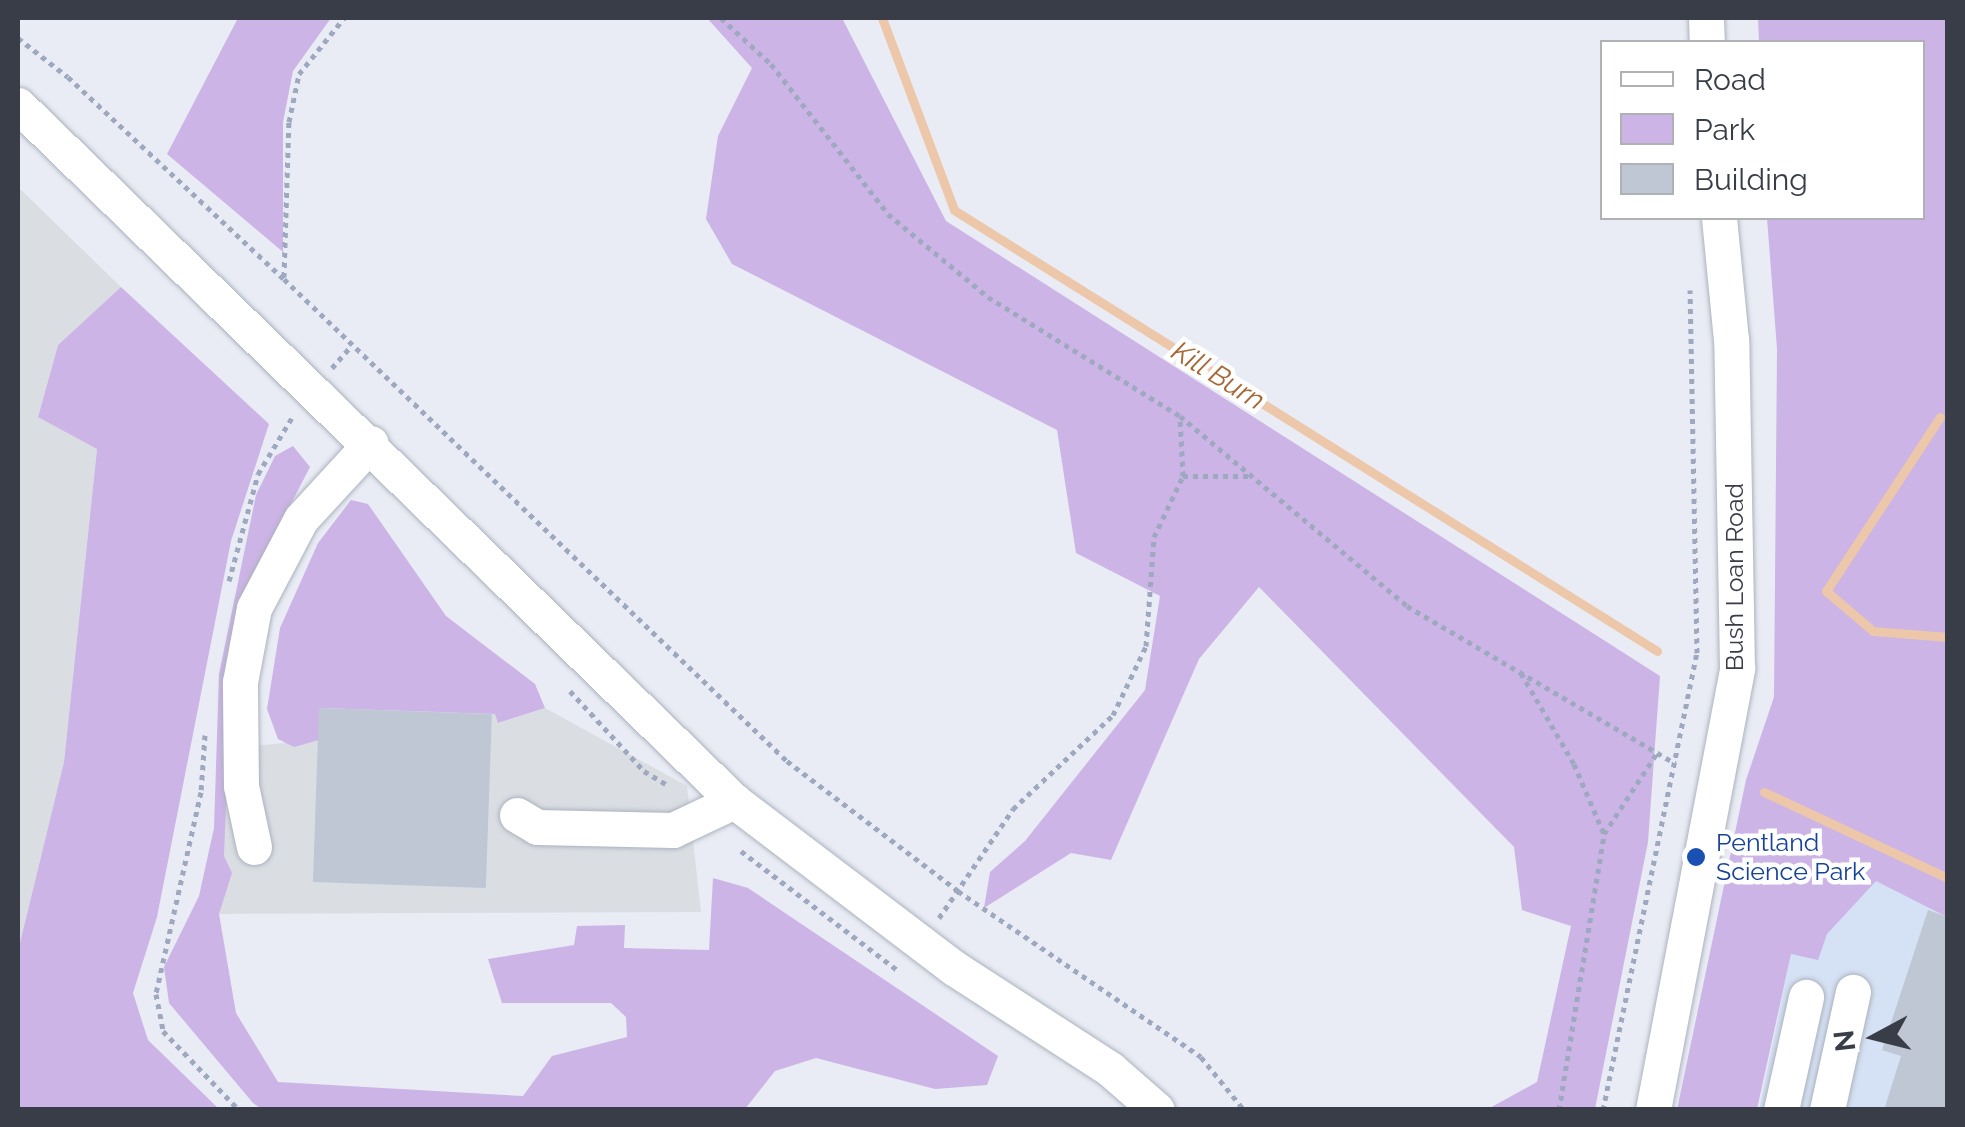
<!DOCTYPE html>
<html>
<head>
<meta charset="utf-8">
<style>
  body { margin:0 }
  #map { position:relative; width:1965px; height:1127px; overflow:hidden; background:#e9ecf4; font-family:Raleway,sans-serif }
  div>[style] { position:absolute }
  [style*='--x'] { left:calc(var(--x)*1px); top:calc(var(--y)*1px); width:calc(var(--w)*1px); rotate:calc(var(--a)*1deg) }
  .commercial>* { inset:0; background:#d5e1f4 }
  .industrial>* { inset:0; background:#dadee3 }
  .green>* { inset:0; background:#ccb4e6 }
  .stream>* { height:9px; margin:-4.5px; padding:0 4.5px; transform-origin:4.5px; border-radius:4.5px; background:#edc7a9 }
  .building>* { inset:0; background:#bfc7d5; transform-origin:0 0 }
  .path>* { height:5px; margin-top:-2.5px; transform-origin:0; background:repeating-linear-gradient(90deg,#9ea9c0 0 5px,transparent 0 10px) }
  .roads { filter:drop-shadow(0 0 2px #acb2bf) drop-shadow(0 0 2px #acb2bf) }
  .minor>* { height:35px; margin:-17.5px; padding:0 17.5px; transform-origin:17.5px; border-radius:17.5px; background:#fff }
  .dots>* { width:28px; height:28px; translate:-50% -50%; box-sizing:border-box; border:5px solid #fff; border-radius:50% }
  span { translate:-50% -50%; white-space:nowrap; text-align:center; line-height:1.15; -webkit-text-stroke:9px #fff; paint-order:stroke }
  .street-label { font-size:25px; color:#383d47 }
  .transit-label { font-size:25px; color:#164399 }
  .left { translate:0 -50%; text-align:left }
  .water-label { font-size:28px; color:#a66734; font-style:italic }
  .frame { position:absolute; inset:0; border:20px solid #383d47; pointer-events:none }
  .legend { position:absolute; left:1600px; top:40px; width:325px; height:180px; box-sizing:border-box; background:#fff; border:2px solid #afb1b5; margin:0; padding:12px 18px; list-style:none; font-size:30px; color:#383d47 }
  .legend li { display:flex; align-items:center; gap:20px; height:50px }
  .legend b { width:50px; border:2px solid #afb1b5 }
  .north { position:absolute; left:1825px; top:987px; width:100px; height:100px; -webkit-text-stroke:8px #fff; paint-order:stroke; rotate:263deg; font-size:28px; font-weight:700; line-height:40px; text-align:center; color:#383d47 }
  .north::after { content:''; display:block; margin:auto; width:35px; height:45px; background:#383d47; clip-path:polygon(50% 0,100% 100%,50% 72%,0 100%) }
</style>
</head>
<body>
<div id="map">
  <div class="commercial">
    <i style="clip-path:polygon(1876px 880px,1947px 917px,1947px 1109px,1759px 1110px,1791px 954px,1818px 959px,1826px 934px)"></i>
  </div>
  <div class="industrial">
    <i style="clip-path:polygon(18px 187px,121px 287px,58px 345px,38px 416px,97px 448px,64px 762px,18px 951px)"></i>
    <i style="clip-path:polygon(319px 708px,496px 714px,499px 723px,545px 708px,687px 786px,701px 912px,219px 914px,228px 748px,319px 740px)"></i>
  </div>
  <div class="green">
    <i style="clip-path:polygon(238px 18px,331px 18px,293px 71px,283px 122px,283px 252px,167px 154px)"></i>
    <i style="clip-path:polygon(707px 18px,842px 18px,946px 221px,1660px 676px,1648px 842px,1595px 1109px,1488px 1109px,1537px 1082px,1571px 926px,1522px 910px,1514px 847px,1259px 587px,1199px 659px,1111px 860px,1071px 853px,984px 908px,990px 872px,1025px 841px,1145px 690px,1160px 596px,1076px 553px,1057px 430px,732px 264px,706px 219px,718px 136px,752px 68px)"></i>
    <i style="clip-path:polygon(1758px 18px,1947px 18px,1947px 917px,1876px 881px,1827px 934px,1818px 960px,1791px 954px,1757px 1109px,1677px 1110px,1746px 780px,1774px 697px,1777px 349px,1767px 218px,1922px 218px,1922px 42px,1759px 42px)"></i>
    <i style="clip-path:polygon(121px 287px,269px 424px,231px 541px,157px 917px,133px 993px,148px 1040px,219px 1109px,18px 1109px,18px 951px,64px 762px,97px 449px,38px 417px,58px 345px)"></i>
    <i style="clip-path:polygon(293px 446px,310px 467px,266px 552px,229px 732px,224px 856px,232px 873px,219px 914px,236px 1013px,278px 1082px,523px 1096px,552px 1056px,627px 1037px,626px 1017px,611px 1003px,502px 1003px,488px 959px,574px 945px,577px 926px,625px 925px,624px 948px,709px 950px,713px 878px,748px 888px,998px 1056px,987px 1085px,935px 1089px,816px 1058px,775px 1071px,745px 1109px,262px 1109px,253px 1103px,169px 1003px,164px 967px,199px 896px,214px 828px,219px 674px,256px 495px,275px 456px)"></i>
    <i style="clip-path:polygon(351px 500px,368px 504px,446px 616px,535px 684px,545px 708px,498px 723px,495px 714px,320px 708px,319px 740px,294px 747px,278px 739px,267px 709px,280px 628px,318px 543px)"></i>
  </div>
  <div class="stream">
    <i style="--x:882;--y:18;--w:205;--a:69.4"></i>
    <i style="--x:954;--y:210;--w:830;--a:32.1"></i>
    <i style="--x:1940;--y:417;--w:208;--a:123.2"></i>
    <i style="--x:1826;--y:591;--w:62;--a:40.4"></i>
    <i style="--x:1873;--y:631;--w:75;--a:4.6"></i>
    <i style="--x:1764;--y:792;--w:203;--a:25.1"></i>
  </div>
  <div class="building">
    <i style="left:319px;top:708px;width:173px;height:174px;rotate:2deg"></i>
    <i style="clip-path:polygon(1928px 910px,1948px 917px,1948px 1110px,1884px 1110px,1901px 1056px,1882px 1050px)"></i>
  </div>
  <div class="path">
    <i style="--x:721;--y:18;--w:68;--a:42.6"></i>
    <i style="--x:771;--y:64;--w:190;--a:52"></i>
    <i style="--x:888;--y:214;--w:130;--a:39.7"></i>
    <i style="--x:988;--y:297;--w:226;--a:31.8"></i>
    <i style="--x:1180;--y:416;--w:296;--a:39.9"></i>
    <i style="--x:1407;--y:606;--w:311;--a:30.4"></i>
    <i style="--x:18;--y:38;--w:63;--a:38"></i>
    <i style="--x:68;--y:77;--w:296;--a:43.1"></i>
    <i style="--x:284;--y:279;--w:697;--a:43.78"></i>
    <i style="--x:787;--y:761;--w:215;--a:37.2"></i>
    <i style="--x:958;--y:891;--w:294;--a:34.3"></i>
    <i style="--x:1201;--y:1057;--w:68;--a:50.9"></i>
    <i style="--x:284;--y:277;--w:155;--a:-88.2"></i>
    <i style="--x:289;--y:122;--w:49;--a:-78.2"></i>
    <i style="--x:299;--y:74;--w:72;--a:-51.2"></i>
    <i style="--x:332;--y:368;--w:29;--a:-49"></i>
    <i style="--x:1183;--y:476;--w:66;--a:0"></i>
    <i style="--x:229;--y:581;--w:111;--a:-74.8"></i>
    <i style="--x:258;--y:474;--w:68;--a:-58.9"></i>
    <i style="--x:1521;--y:673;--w:105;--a:59.8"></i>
    <i style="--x:1574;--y:764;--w:76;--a:66.8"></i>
    <i style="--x:570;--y:691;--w:109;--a:47.2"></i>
    <i style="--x:644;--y:771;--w:26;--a:31"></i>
    <i style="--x:205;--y:735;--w:57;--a:94"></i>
    <i style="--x:201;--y:792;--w:207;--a:102.6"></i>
    <i style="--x:156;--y:994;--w:38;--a:79"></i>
    <i style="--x:163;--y:1031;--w:110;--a:46.1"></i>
    <i style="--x:741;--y:851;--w:196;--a:37.3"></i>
    <i style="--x:939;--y:918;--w:132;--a:-55.8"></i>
    <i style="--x:1013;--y:809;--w:137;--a:-43.2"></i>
    <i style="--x:1113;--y:715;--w:76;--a:-64.4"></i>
    <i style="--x:1146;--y:646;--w:109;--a:-85.8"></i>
    <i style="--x:1154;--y:537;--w:68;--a:-64.6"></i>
    <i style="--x:1183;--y:476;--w:60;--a:-92.9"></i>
    <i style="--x:1559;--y:1110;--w:280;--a:-80.7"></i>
    <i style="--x:1604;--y:834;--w:97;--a:-56.8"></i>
    <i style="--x:1603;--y:1110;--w:467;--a:-78.4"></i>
    <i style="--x:1697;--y:653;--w:363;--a:-91.1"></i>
  </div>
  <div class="roads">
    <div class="minor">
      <i style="--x:1706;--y:18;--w:24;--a:88"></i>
      <i style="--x:18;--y:105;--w:999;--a:44.19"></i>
      <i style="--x:734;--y:801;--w:276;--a:37.2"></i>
      <i style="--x:954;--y:968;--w:186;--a:32.9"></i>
      <i style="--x:1110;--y:1069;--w:62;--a:41.1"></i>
      <i style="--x:517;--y:815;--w:23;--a:31"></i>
      <i style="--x:537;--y:827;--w:136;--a:1.3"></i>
      <i style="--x:673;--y:830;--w:68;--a:-25.4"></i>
      <i style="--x:254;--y:847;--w:62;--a:-102"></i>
      <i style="--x:241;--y:786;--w:104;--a:-90.6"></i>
      <i style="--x:240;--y:682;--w:75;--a:-79.3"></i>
      <i style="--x:254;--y:608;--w:101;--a:-62.2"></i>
      <i style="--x:301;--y:519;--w:103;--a:-47.4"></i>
      <i style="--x:1653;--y:1110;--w:450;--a:-79.2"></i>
      <i style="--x:1737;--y:668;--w:328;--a:-91"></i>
      <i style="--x:1731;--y:340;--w:123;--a:-95.6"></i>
      <i style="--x:1781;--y:1110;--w:116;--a:-77.5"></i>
      <i style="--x:1827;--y:1110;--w:121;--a:-77.6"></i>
    </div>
  </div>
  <div class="dots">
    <i style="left:1696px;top:857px;background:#1a4fb4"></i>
  </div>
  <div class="street-label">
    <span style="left:1734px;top:577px;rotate:-90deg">Bush Loan Road</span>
  </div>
  <div class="transit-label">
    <span class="left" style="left:1716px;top:857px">Pentland<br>Science Park</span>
  </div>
  <div class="water-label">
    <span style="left:1218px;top:376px;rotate:32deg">Kill Burn</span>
  </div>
  <div class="frame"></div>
  <ul class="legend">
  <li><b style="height:12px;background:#fff"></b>Road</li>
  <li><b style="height:28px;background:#ccb4e6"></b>Park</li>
  <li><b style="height:28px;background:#bfc7d5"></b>Building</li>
  </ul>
  <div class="north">N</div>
</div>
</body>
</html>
